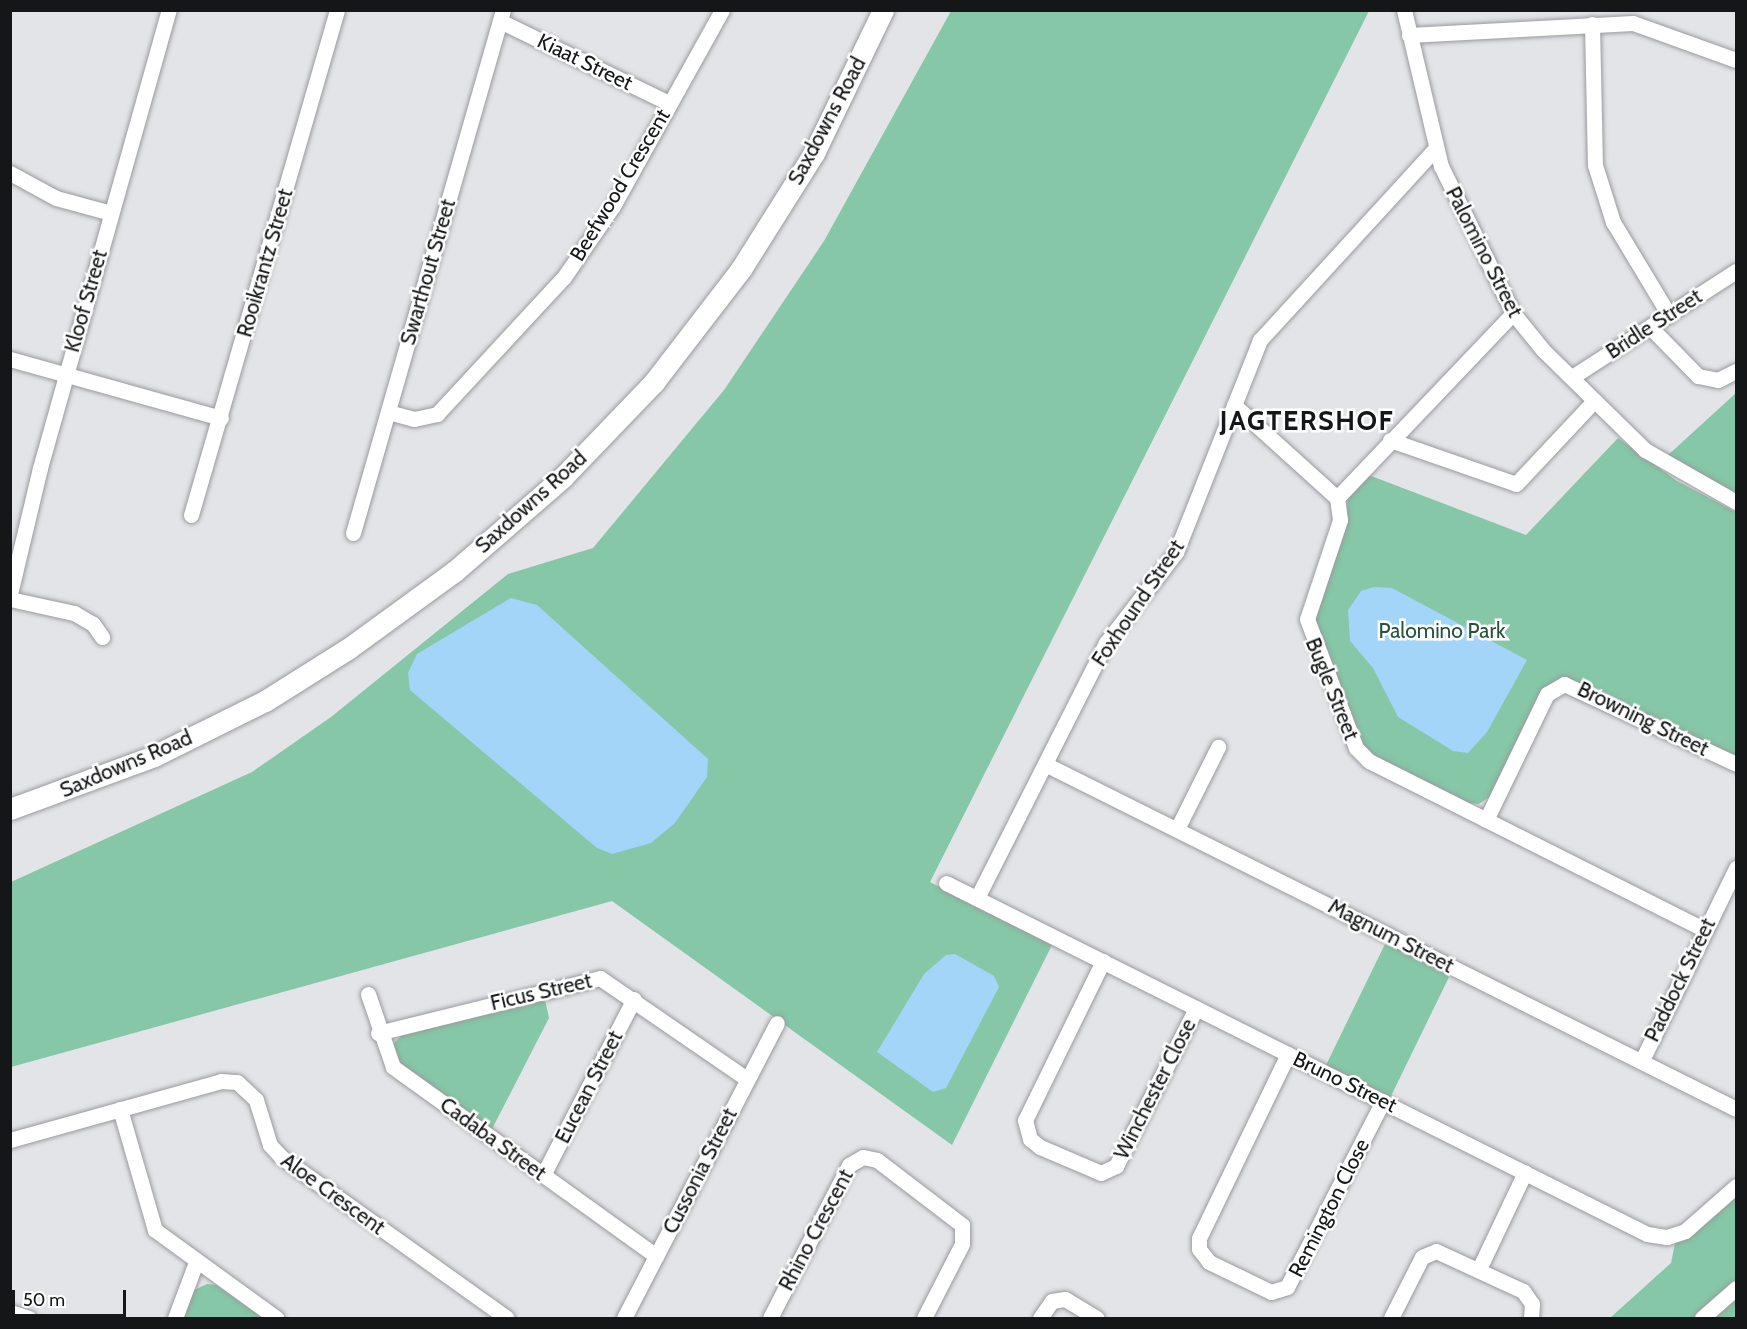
<!DOCTYPE html>
<html>
<head>
<meta charset="utf-8">
<style>
  body { margin:0 }
  #map { position:relative; width:1747px; height:1329px; overflow:hidden; background:#e3e4e8; font-family:Cabin,sans-serif }
  div>[style] { position:absolute }
  [style*='--x'] { left:calc(var(--x)*1px); top:calc(var(--y)*1px); width:calc(var(--w)*1px); rotate:calc(var(--a)*1deg) }
  .green>* { inset:0; background:#85c7a6; transform-origin:0 0 }
  .water>* { inset:0; background:#a3d5f8 }
  .roads { filter:drop-shadow(0 0 2px #999a9e) drop-shadow(0 0 2px #999a9e) }
  .street>* { height:15px; margin:-7.5px; padding:0 7.5px; transform-origin:7.5px; border-radius:7.5px; background:#fff }
  .secondary>* { height:21px; margin:-10.5px; padding:0 10.5px; transform-origin:10.5px; border-radius:10.5px; background:#fff }
  span { translate:-50% -50%; white-space:nowrap; text-align:center; line-height:1.15; -webkit-text-stroke:5px #fff; paint-order:stroke }
  .street-label { font-size:21px; color:#151617 }
  .park-label { font-size:21px; color:#25513d }
  .district-label { font-size:27px; color:#151617; font-weight:700; letter-spacing:1.5px }
  .frame { position:absolute; inset:0; border:12px solid #151617; pointer-events:none }
  .scale { position:absolute; left:12px; top:1290px; width:114px; height:27px; box-sizing:border-box; border:3px solid #151617; border-top:0; padding-left:8px; font-size:18px; line-height:21px; white-space:nowrap; color:#151617; -webkit-text-stroke:4px #fff; paint-order:stroke }
</style>
</head>
<body>
<div id="map">
  <div class="green">
    <i style="clip-path:polygon(951px 11px,1369px 11px,930px 882px,1052px 945px,952px 1145px,612px 901px,11px 1067px,11px 882px,252px 772px,331px 717px,508px 574px,593px 548px,724px 390px,824px 241px)"></i>
    <i style="clip-path:polygon(1736px 393px,1736px 494px,1667px 456px)"></i>
    <i style="clip-path:polygon(1618px 438px,1677px 481px,1736px 512px,1736px 757px,1565px 677px,1544px 689px,1489px 797px,1479px 804px,1467px 803px,1377px 758px,1362px 744px,1313px 617px,1346px 518px,1348px 497px,1366px 474px,1526px 535px)"></i>
    <i style="left:1386px;top:942px;width:72px;height:137px;rotate:26deg"></i>
    <i style="clip-path:polygon(544px 995px,549px 1018px,491px 1131px,396px 1063px,392px 1045px,403px 1034px)"></i>
    <i style="clip-path:polygon(1736px 1196px,1736px 1318px,1610px 1318px,1671px 1263px,1675px 1243px,1693px 1235px)"></i>
    <i style="clip-path:polygon(207px 1284px,216px 1285px,263px 1318px,182px 1318px,194px 1290px)"></i>
  </div>
  <div class="water">
    <i style="clip-path:polygon(1374px 587px,1392px 588px,1527px 660px,1487px 732px,1468px 753px,1453px 751px,1398px 717px,1373px 668px,1350px 641px,1348px 610px,1361px 591px)"></i>
    <i style="clip-path:polygon(511px 598px,537px 605px,708px 759px,707px 777px,675px 823px,651px 843px,612px 854px,597px 848px,410px 690px,408px 673px,417px 654px)"></i>
    <i style="clip-path:polygon(955px 954px,994px 976px,999px 987px,946px 1088px,933px 1092px,877px 1052px,924px 974px,946px 955px)"></i>
  </div>
  <div class="roads">
    <div class="street">
      <i style="--x:1404;--y:10;--w:160;--a:76.7"></i>
      <i style="--x:1441;--y:166;--w:164;--a:63.9"></i>
      <i style="--x:1513;--y:313;--w:48;--a:51"></i>
      <i style="--x:1543;--y:350;--w:143;--a:44.4"></i>
      <i style="--x:1645;--y:450;--w:105;--a:29.7"></i>
      <i style="--x:500;--y:21;--w:188;--a:25.9"></i>
      <i style="--x:1592;--y:24;--w:141;--a:88.8"></i>
      <i style="--x:1595;--y:165;--w:60;--a:72.5"></i>
      <i style="--x:1613;--y:222;--w:109;--a:58.9"></i>
      <i style="--x:1409;--y:35;--w:224;--a:-3.1"></i>
      <i style="--x:1633;--y:23;--w:109;--a:19.8"></i>
      <i style="--x:10;--y:173;--w:52;--a:28.5"></i>
      <i style="--x:56;--y:198;--w:57;--a:15.3"></i>
      <i style="--x:1650;--y:327;--w:69;--a:45.6"></i>
      <i style="--x:1698;--y:376;--w:20;--a:11"></i>
      <i style="--x:1718;--y:380;--w:20;--a:-27"></i>
      <i style="--x:10;--y:359;--w:219;--a:15.6"></i>
      <i style="--x:1572;--y:377;--w:195;--a:-32.9"></i>
      <i style="--x:1234;--y:405;--w:139;--a:42.1"></i>
      <i style="--x:388;--y:412;--w:27;--a:15"></i>
      <i style="--x:414;--y:419;--w:24;--a:-12"></i>
      <i style="--x:437;--y:414;--w:187;--a:-47.2"></i>
      <i style="--x:564;--y:277;--w:86;--a:-55.4"></i>
      <i style="--x:613;--y:206;--w:224;--a:-60.9"></i>
      <i style="--x:1390;--y:440;--w:133;--a:19.2"></i>
      <i style="--x:1516;--y:484;--w:114;--a:-46.8"></i>
      <i style="--x:1337;--y:498;--w:22;--a:82"></i>
      <i style="--x:1340;--y:520;--w:104;--a:108.4"></i>
      <i style="--x:1307;--y:619;--w:138;--a:69.2"></i>
      <i style="--x:1356;--y:748;--w:18;--a:45"></i>
      <i style="--x:1369;--y:761;--w:374;--a:26.7"></i>
      <i style="--x:1337;--y:498;--w:255;--a:-46.4"></i>
      <i style="--x:191;--y:515;--w:526;--a:-73.87"></i>
      <i style="--x:353;--y:533;--w:544;--a:-74"></i>
      <i style="--x:10;--y:594;--w:130;--a:-76.6"></i>
      <i style="--x:40;--y:468;--w:476;--a:-74.3"></i>
      <i style="--x:10;--y:599;--w:66;--a:12.3"></i>
      <i style="--x:74;--y:613;--w:22;--a:30"></i>
      <i style="--x:93;--y:624;--w:16;--a:55"></i>
      <i style="--x:1045;--y:764;--w:772;--a:26.53"></i>
      <i style="--x:1486;--y:820;--w:140;--a:-64.2"></i>
      <i style="--x:1547;--y:694;--w:20;--a:-30"></i>
      <i style="--x:1564;--y:684;--w:190;--a:24.9"></i>
      <i style="--x:1177;--y:829;--w:92;--a:-63.4"></i>
      <i style="--x:946;--y:883;--w:784;--a:26.6"></i>
      <i style="--x:1647;--y:1234;--w:20;--a:9"></i>
      <i style="--x:1667;--y:1237;--w:19;--a:-18"></i>
      <i style="--x:1685;--y:1231;--w:68;--a:-41.4"></i>
      <i style="--x:977;--y:898;--w:286;--a:-63.2"></i>
      <i style="--x:1106;--y:643;--w:115;--a:-52.4"></i>
      <i style="--x:1176;--y:552;--w:228;--a:-68.4"></i>
      <i style="--x:1260;--y:340;--w:260;--a:-47.5"></i>
      <i style="--x:1103;--y:961;--w:177;--a:116.1"></i>
      <i style="--x:1025;--y:1120;--w:20;--a:75"></i>
      <i style="--x:1030;--y:1139;--w:13;--a:39"></i>
      <i style="--x:1040;--y:1147;--w:66;--a:23.1"></i>
      <i style="--x:1101;--y:1173;--w:17;--a:-25"></i>
      <i style="--x:1116;--y:1166;--w:177;--a:-63.1"></i>
      <i style="--x:368;--y:994;--w:77;--a:71.1"></i>
      <i style="--x:393;--y:1067;--w:324;--a:35.7"></i>
      <i style="--x:378;--y:1033;--w:229;--a:-13.9"></i>
      <i style="--x:600;--y:978;--w:178;--a:34.5"></i>
      <i style="--x:1288;--y:1054;--w:204;--a:115.8"></i>
      <i style="--x:1199;--y:1238;--w:11;--a:90"></i>
      <i style="--x:1199;--y:1249;--w:16;--a:52"></i>
      <i style="--x:1209;--y:1262;--w:69;--a:25.8"></i>
      <i style="--x:1271;--y:1292;--w:17;--a:-17"></i>
      <i style="--x:1287;--y:1287;--w:209;--a:-62.7"></i>
      <i style="--x:1642;--y:1060;--w:214;--a:-63.9"></i>
      <i style="--x:120;--y:1109;--w:126;--a:73.9"></i>
      <i style="--x:155;--y:1230;--w:150;--a:36"></i>
      <i style="--x:10;--y:1140;--w:219;--a:-15.6"></i>
      <i style="--x:221;--y:1081;--w:16;--a:4"></i>
      <i style="--x:237;--y:1082;--w:26;--a:43"></i>
      <i style="--x:256;--y:1100;--w:47;--a:72.7"></i>
      <i style="--x:270;--y:1145;--w:16;--a:47"></i>
      <i style="--x:281;--y:1157;--w:277;--a:35.5"></i>
      <i style="--x:543;--y:1175;--w:198;--a:-62.7"></i>
      <i style="--x:1479;--y:1269;--w:107;--a:-64.6"></i>
      <i style="--x:10;--y:1312;--w:20;--a:18"></i>
      <i style="--x:175;--y:1318;--w:60;--a:-69.4"></i>
      <i style="--x:624;--y:1318;--w:332;--a:-62.6"></i>
      <i style="--x:770;--y:1318;--w:172;--a:-62.7"></i>
      <i style="--x:849;--y:1165;--w:16;--a:-30"></i>
      <i style="--x:863;--y:1157;--w:14;--a:12"></i>
      <i style="--x:877;--y:1160;--w:107;--a:37.4"></i>
      <i style="--x:962;--y:1225;--w:19;--a:90"></i>
      <i style="--x:962;--y:1244;--w:83;--a:117.2"></i>
      <i style="--x:1040;--y:1318;--w:21;--a:-55"></i>
      <i style="--x:1052;--y:1301;--w:13;--a:-9"></i>
      <i style="--x:1065;--y:1299;--w:37;--a:31"></i>
      <i style="--x:1391;--y:1318;--w:68;--a:-63.1"></i>
      <i style="--x:1422;--y:1257;--w:15;--a:-23"></i>
      <i style="--x:1436;--y:1251;--w:96;--a:24.7"></i>
      <i style="--x:1523;--y:1291;--w:16;--a:55"></i>
      <i style="--x:1532;--y:1304;--w:14;--a:94"></i>
      <i style="--x:1702;--y:1318;--w:45;--a:-41.4"></i>
    </div>
    <div class="secondary">
      <i style="--x:10;--y:809;--w:153;--a:-20.2"></i>
      <i style="--x:154;--y:756;--w:124;--a:-26.4"></i>
      <i style="--x:265;--y:701;--w:99;--a:-32.2"></i>
      <i style="--x:349;--y:648;--w:131;--a:-36"></i>
      <i style="--x:455;--y:571;--w:143;--a:-41"></i>
      <i style="--x:563;--y:477;--w:132;--a:-46.2"></i>
      <i style="--x:654;--y:382;--w:143;--a:-52.4"></i>
      <i style="--x:741;--y:269;--w:137;--a:-57.8"></i>
      <i style="--x:814;--y:153;--w:159;--a:-64.2"></i>
    </div>
  </div>
  <div class="street-label">
    <span style="left:585px;top:62px;rotate:26deg">Kiaat Street</span>
    <span style="left:827px;top:121px;rotate:-62deg">Saxdowns Road</span>
    <span style="left:620px;top:185px;rotate:-59deg">Beefwood Crescent</span>
    <span style="left:1484px;top:252px;rotate:63deg">Palomino Street</span>
    <span style="left:265px;top:263px;rotate:-74deg">Rooikrantz Street</span>
    <span style="left:428px;top:272px;rotate:-74deg">Swarthout Street</span>
    <span style="left:86px;top:301px;rotate:-74deg">Kloof Street</span>
    <span style="left:1654px;top:324px;rotate:-33deg">Bridle Street</span>
    <span style="left:531px;top:502px;rotate:-42deg">Saxdowns Road</span>
    <span style="left:1138px;top:603px;rotate:-56deg">Foxhound Street</span>
    <span style="left:1332px;top:689px;rotate:68deg">Bugle Street</span>
    <span style="left:1643px;top:719px;rotate:26deg">Browning Street</span>
    <span style="left:126px;top:764px;rotate:-23deg">Saxdowns Road</span>
    <span style="left:1391px;top:936px;rotate:27deg">Magnum Street</span>
    <span style="left:1680px;top:980px;rotate:-64deg">Paddock Street</span>
    <span style="left:541px;top:992px;rotate:-13deg">Ficus Street</span>
    <span style="left:1345px;top:1082px;rotate:26deg">Bruno Street</span>
    <span style="left:589px;top:1087px;rotate:-63deg">Eucean Street</span>
    <span style="left:1155px;top:1089px;rotate:-63deg">Winchester Close</span>
    <span style="left:493px;top:1139px;rotate:36deg">Cadaba Street</span>
    <span style="left:700px;top:1171px;rotate:-63deg">Cussonia Street</span>
    <span style="left:333px;top:1194px;rotate:36deg">Aloe Crescent</span>
    <span style="left:1329px;top:1208px;rotate:-63deg">Remington Close</span>
    <span style="left:816px;top:1230px;rotate:-62deg">Rhino Crescent</span>
  </div>
  <div class="park-label">
    <span style="left:1442px;top:631px">Palomino Park</span>
  </div>
  <div class="district-label">
    <span style="left:1307px;top:421px">JAGTERSHOF</span>
  </div>
  <div class="frame"></div>
  <div class="scale">50 m</div>
</div>
</body>
</html>
